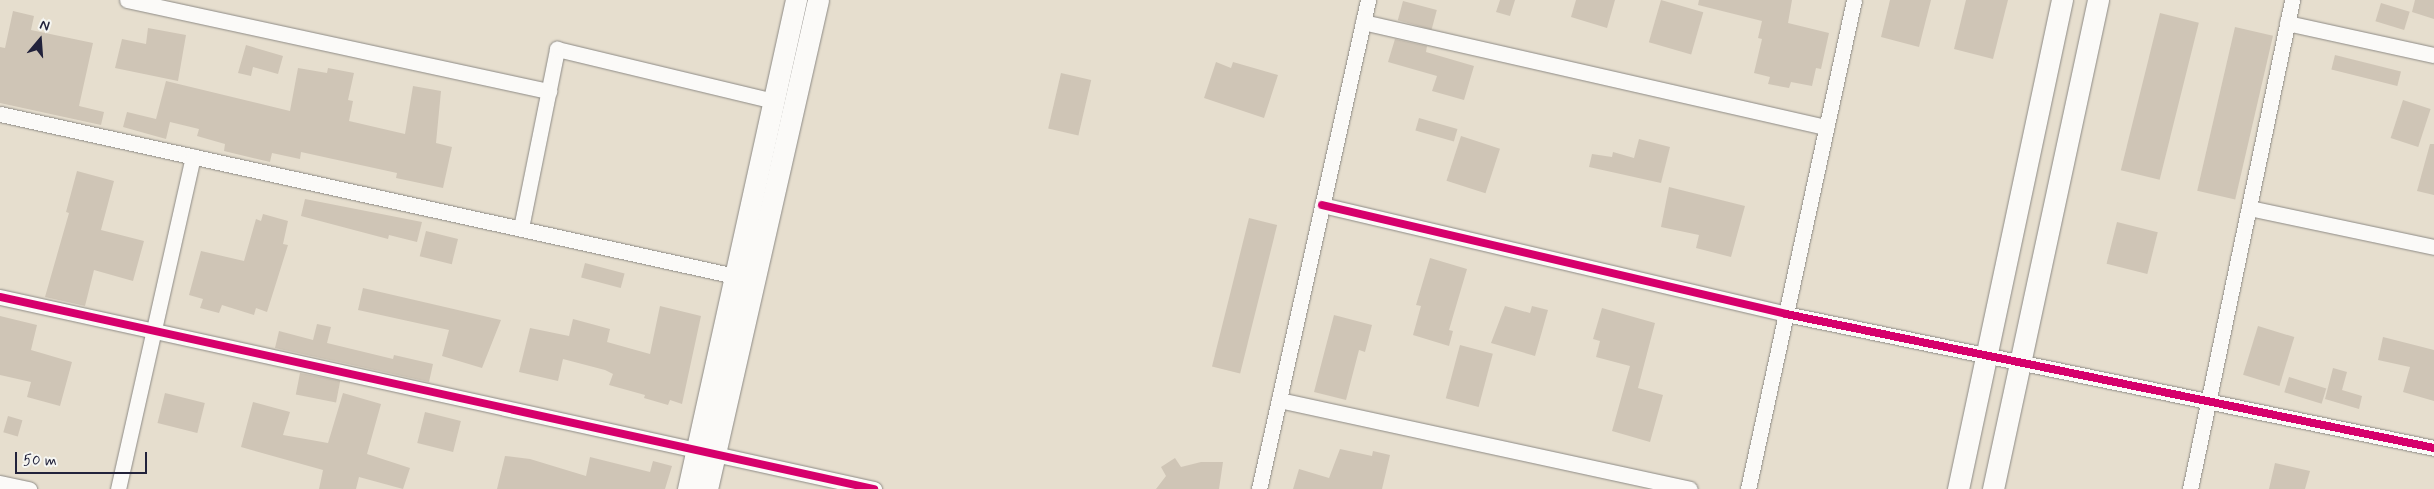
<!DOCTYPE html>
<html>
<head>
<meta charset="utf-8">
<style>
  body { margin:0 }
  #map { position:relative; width:2434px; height:489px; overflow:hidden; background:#e6dece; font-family:Mynerve,sans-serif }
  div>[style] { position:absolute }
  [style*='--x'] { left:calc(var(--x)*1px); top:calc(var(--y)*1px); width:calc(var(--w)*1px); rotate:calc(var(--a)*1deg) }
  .building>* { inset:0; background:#cfc5b6; transform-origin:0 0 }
  .roads { filter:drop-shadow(0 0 1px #8d8a85) drop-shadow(0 0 1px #8d8a85) }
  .minor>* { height:15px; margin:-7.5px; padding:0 7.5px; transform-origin:7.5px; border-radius:7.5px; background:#fbfaf8 }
  .secondary>* { height:21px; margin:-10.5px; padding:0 10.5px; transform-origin:10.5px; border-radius:10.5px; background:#fbfaf8 }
  .cycleway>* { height:8px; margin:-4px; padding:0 4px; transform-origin:4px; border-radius:4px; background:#d6006c }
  span { translate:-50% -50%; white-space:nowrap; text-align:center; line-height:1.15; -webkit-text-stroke:4px #f6f6f2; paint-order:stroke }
  .north { position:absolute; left:15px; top:15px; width:50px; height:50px; -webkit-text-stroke:4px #f6f6f2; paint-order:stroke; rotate:18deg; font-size:14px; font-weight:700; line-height:20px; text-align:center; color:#22223b }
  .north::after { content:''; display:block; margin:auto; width:18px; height:22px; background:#22223b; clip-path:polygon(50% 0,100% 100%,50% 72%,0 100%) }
  .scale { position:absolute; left:15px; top:452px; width:132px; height:22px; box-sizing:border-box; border:2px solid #22223b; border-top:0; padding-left:6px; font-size:15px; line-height:18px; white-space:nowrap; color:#22223b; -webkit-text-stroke:4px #f6f6f2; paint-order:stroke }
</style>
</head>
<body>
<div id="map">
  <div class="building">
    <i style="clip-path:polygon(1500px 0,1515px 0,1510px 16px,1496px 12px)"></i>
    <i style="clip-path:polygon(1576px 0,1615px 0,1607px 28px,1571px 17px)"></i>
    <i style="left:1661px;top:0;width:44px;height:44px;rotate:16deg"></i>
    <i style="clip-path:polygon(1699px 0,1792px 0,1788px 23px,1829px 33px,1821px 69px,1816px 68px,1812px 86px,1791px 82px,1789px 88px,1768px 84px,1770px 77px,1754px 73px,1762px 39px,1758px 38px,1762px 21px,1698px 5px)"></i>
    <i style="clip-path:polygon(1890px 0,1931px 0,1919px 47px,1881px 37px)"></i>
    <i style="clip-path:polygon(1966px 0,2008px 0,1993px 59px,1954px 49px)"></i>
    <i style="clip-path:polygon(2415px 0,2434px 0,2434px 19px,2412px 12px)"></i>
    <i style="left:1403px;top:1px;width:35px;height:20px;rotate:15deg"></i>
    <i style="left:2381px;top:3px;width:30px;height:19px;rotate:17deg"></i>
    <i style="clip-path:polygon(13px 11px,34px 16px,31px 30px,93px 43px,79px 106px,104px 112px,101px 125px,0 103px,0 47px,5px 48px)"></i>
    <i style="left:2160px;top:13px;width:40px;height:162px;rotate:14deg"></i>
    <i style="left:2235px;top:27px;width:39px;height:168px;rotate:13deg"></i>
    <i style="clip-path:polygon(148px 28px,186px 35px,178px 81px,115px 68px,122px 39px,146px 44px)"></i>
    <i style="clip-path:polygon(1395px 39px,1427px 46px,1426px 52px,1474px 66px,1464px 100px,1432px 91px,1437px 76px,1388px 62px)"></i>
    <i style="clip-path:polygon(246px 45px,283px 56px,278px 74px,253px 67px,251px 76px,238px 73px)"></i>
    <i style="left:2335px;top:55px;width:68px;height:15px;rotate:14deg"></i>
    <i style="clip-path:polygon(1216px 62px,1231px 68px,1233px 62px,1278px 75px,1264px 118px,1204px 98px)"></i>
    <i style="clip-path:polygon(298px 68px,327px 73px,328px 68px,354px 73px,348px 100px,353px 101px,349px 121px,405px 134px,413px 86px,441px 91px,436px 143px,452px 147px,443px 188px,396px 178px,397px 173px,301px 152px,300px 159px,272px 153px,270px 162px,224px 151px,225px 144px,197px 136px,199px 129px,170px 122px,166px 139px,123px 127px,127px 112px,156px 119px,166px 81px,290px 111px)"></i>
    <i style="left:1061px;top:73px;width:31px;height:57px;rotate:13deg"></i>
    <i style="left:2403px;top:100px;width:29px;height:40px;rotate:18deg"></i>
    <i style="left:1419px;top:118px;width:40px;height:13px;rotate:16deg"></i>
    <i style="left:1461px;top:136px;width:41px;height:47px;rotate:18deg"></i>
    <i style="clip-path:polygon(1639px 139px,1670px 147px,1661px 183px,1589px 167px,1592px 154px,1612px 157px,1613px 152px,1634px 158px)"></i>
    <i style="clip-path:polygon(2430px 144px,2434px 144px,2434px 195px,2417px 191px)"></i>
    <i style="clip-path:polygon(77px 171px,114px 181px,101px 230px,144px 241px,133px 281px,94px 270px,85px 306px,45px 297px,69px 213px,66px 212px)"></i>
    <i style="clip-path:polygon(1669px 187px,1745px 206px,1731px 257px,1696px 248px,1699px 235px,1661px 227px)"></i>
    <i style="clip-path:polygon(305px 199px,422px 222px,417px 242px,389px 235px,388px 239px,301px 216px)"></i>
    <i style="clip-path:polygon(263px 214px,288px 221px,283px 244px,288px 245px,267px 312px,256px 308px,254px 315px,222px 305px,219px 313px,200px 308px,203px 299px,189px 295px,201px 251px,244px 261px,256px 219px,261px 221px)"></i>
    <i style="left:1249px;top:218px;width:29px;height:153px;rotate:14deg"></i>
    <i style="left:2117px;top:222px;width:42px;height:43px;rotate:14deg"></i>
    <i style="left:426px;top:231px;width:33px;height:26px;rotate:14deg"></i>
    <i style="clip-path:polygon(1430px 258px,1467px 269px,1449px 330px,1453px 331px,1449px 346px,1413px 335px,1421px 306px,1416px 305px)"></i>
    <i style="left:585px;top:263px;width:41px;height:15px;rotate:15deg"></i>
    <i style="clip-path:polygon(363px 288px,501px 320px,482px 368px,442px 356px,449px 330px,358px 310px)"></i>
    <i style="clip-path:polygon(660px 306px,701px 316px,682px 404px,670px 400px,668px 405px,644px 398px,645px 395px,609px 385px,613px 374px,605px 370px,563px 359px,558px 381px,519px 372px,530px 328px,569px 336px,573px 319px,610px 329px,607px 342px,650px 354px)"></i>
    <i style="clip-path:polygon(1505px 306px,1530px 313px,1532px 306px,1548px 310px,1535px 356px,1491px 343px)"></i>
    <i style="clip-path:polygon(1602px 308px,1655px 323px,1638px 388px,1663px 395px,1650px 442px,1612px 431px,1630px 366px,1596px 357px,1600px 341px,1593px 339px)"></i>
    <i style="clip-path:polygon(1334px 315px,1372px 325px,1365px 352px,1359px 350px,1346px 400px,1314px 392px)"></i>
    <i style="clip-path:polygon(0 316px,37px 325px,31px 350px,72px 362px,60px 406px,27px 397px,31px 382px,0 375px)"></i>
    <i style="clip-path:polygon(317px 324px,331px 327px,327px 343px,393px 359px,394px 355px,433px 364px,429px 382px,275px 348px,279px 331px,313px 340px)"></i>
    <i style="left:2258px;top:326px;width:38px;height:51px;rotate:17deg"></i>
    <i style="clip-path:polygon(2383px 337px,2434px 350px,2434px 401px,2403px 392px,2410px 367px,2378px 360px)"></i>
    <i style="left:1460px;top:345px;width:34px;height:55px;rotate:15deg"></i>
    <i style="clip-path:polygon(2333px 368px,2347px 372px,2342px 390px,2362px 396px,2359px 409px,2325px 399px)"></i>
    <i style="left:300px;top:373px;width:41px;height:22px;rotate:11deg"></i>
    <i style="left:2289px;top:377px;width:39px;height:16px;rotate:17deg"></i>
    <i style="left:165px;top:393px;width:41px;height:31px;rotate:14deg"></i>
    <i style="clip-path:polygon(343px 393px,381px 404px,367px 454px,410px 468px,403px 489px,359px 477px,356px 489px,319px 489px,323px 470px,241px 447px,253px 402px,290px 412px,283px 435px,328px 443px)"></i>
    <i style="left:425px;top:412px;width:37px;height:32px;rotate:14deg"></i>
    <i style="left:8px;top:416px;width:15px;height:17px;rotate:16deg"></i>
    <i style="clip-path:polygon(1340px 449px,1372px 456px,1373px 451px,1390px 455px,1382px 489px,1293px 489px,1299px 469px,1329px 478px)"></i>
    <i style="clip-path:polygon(505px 456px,530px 459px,586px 476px,590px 457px,650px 472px,653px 461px,672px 466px,665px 489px,497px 489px)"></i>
    <i style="clip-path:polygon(1175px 458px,1181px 467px,1201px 462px,1223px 462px,1219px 489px,1156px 489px,1166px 476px,1161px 467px)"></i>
    <i style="clip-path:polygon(2275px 463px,2310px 471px,2305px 489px,2269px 489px)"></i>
  </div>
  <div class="roads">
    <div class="minor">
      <i style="--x:127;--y:0;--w:432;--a:12.2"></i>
      <i style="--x:1363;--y:22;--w:475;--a:12.8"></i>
      <i style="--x:2287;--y:23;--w:150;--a:12.3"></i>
      <i style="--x:0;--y:114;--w:753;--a:12.43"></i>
      <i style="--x:1322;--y:205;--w:477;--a:13.2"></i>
      <i style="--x:1786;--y:314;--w:662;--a:11.68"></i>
      <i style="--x:2249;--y:208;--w:189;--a:11.9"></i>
      <i style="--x:521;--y:228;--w:183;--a:-78.6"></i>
      <i style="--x:557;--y:49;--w:223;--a:13.5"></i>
      <i style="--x:0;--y:297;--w:895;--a:12.39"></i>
      <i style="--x:1279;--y:400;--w:420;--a:12.2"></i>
      <i style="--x:0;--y:483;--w:30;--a:12"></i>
      <i style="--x:118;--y:489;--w:341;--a:-77.3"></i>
      <i style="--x:1259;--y:489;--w:501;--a:-77.43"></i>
      <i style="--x:1748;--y:489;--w:500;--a:-77.77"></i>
      <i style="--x:2190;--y:489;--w:500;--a:-78.2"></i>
    </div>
    <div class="secondary">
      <i style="--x:688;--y:489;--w:501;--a:-77.55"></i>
      <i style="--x:707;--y:489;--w:501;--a:-77.21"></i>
      <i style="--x:1958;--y:489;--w:500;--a:-78"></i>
      <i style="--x:1993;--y:489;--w:500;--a:-77.88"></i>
    </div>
  </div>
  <div class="cycleway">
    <i style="--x:1322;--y:205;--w:477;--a:13.2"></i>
    <i style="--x:1786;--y:314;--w:662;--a:11.68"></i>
    <i style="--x:0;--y:297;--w:895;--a:12.39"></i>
  </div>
  <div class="north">N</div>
  <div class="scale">50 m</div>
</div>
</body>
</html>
